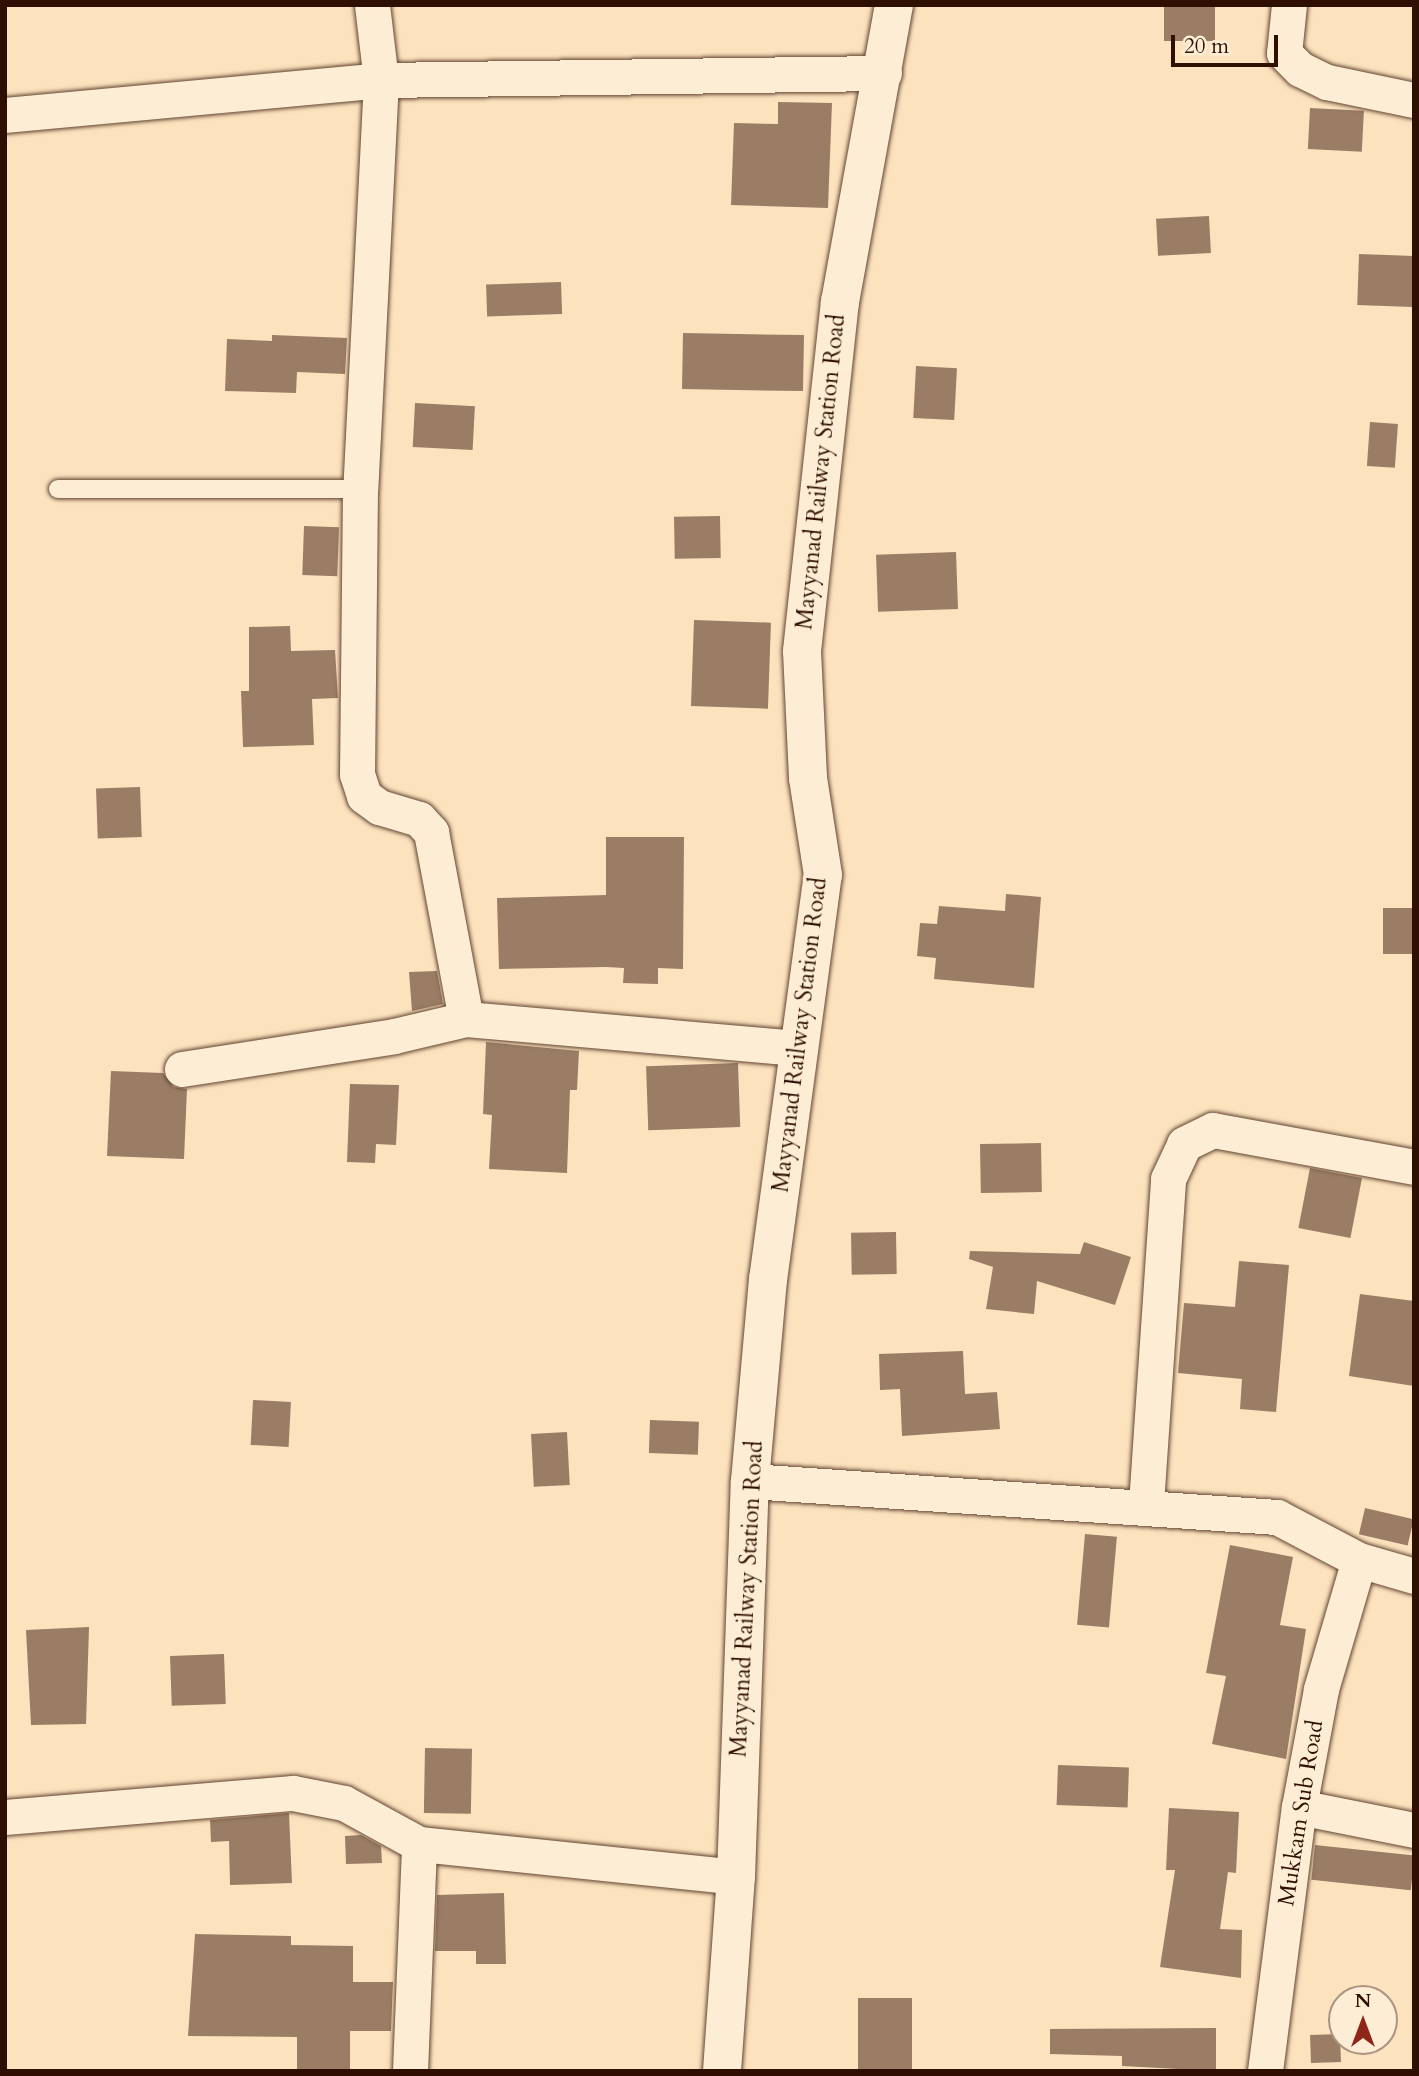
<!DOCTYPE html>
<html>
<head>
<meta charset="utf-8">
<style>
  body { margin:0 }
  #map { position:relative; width:1419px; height:2076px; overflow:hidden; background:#fce3be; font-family:Cardo,serif }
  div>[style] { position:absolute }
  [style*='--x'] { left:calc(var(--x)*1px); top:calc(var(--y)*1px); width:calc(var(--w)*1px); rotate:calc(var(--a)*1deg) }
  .building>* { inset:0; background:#9a7d64; transform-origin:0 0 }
  .roads { filter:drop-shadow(0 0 2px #624431) drop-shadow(0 0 2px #624431) }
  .lane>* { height:18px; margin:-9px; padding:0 9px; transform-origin:9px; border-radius:9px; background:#fdedd5 }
  .street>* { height:35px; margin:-17.5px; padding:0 17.5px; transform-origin:17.5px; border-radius:17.5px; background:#fdedd5 }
  .secondary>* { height:38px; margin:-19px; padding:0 19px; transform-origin:19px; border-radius:19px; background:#fdedd5 }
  span { translate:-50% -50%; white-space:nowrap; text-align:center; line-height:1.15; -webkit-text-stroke:7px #fdedd5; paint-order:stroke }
  .street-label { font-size:23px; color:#2f0f02 }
  .frame { position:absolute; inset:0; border:7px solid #2f0f02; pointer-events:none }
  .north { position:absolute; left:1328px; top:1985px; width:70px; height:70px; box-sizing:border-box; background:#fdedd5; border:2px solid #ab9481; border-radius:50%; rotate:0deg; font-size:19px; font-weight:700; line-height:28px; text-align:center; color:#2f0f02 }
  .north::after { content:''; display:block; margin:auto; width:24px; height:32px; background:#8f2418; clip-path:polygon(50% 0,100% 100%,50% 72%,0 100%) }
  .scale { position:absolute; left:1171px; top:35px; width:107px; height:32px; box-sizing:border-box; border:4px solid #2f0f02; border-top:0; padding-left:9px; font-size:21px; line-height:24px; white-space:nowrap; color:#2f0f02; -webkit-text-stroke:5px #fdedd5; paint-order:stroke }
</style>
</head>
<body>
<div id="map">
  <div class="building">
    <i style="left:1164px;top:5px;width:51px;height:36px"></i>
    <i style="clip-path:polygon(778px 102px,832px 103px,828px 208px,731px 205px,734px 123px,778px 124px)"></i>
    <i style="left:1310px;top:108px;width:54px;height:41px;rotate:3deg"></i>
    <i style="left:1209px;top:216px;width:37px;height:53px;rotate:87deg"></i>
    <i style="left:1359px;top:254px;width:55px;height:51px;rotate:2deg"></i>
    <i style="left:561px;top:282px;width:32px;height:75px;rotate:88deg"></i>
    <i style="left:683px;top:333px;width:121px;height:56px;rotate:1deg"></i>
    <i style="clip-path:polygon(272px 335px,347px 338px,345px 374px,297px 372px,296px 393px,225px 391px,227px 339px,272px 341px)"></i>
    <i style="left:916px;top:366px;width:41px;height:52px;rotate:3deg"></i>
    <i style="left:415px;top:403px;width:60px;height:44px;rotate:3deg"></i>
    <i style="left:1370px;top:422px;width:28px;height:44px;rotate:4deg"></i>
    <i style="left:720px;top:516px;width:42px;height:46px;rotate:89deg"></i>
    <i style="left:304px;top:526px;width:35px;height:49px;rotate:2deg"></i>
    <i style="left:956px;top:552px;width:57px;height:80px;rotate:88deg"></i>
    <i style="left:694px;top:620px;width:77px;height:86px;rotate:2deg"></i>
    <i style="clip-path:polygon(290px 626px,291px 651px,335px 650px,338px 698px,312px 699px,314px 745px,243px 747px,241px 691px,249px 691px,249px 627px)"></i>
    <i style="left:140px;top:787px;width:50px;height:44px;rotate:88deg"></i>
    <i style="clip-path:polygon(606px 837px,684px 837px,683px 969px,658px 968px,658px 984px,623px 983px,624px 968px,606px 967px,499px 969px,497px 898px,606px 895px)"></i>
    <i style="clip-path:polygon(1006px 894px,1041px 897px,1034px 988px,934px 979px,936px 958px,917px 956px,920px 923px,937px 924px,939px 906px,1005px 911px)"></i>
    <i style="left:1414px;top:908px;width:46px;height:31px;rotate:90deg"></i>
    <i style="clip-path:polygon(437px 971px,443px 1004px,412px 1011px,409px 972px)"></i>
    <i style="clip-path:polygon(486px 1042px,579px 1051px,577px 1090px,570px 1090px,567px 1173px,489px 1169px,492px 1115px,483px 1114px)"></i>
    <i style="left:738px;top:1063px;width:64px;height:92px;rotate:88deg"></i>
    <i style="clip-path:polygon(111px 1071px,163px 1073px,174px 1087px,187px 1089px,184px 1159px,107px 1156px)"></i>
    <i style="clip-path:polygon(350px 1084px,399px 1085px,396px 1145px,376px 1144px,375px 1163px,347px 1162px)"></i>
    <i style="left:1041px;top:1143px;width:49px;height:61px;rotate:89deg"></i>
    <i style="left:1310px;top:1168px;width:53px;height:61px;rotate:11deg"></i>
    <i style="left:896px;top:1232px;width:42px;height:45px;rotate:89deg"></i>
    <i style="clip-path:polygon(1084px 1242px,1131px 1257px,1115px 1305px,1037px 1281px,1034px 1314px,986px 1309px,993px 1267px,969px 1259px,970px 1251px,1080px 1254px)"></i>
    <i style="clip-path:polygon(1239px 1261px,1289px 1265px,1276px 1412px,1240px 1409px,1242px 1379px,1178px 1373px,1184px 1303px,1235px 1307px)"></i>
    <i style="clip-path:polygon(1360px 1294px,1414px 1301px,1414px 1386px,1349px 1376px)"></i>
    <i style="clip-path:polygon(963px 1351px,965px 1394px,997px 1392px,1000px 1429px,902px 1436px,900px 1389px,880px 1390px,879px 1354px)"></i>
    <i style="left:253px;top:1400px;width:38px;height:45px;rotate:3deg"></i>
    <i style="left:650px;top:1420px;width:49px;height:33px;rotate:2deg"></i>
    <i style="left:567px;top:1432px;width:53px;height:36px;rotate:87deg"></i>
    <i style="left:1365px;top:1508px;width:50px;height:27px;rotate:13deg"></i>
    <i style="left:1085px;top:1534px;width:32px;height:91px;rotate:5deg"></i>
    <i style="clip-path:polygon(1230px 1545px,1293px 1557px,1280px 1625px,1306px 1629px,1286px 1759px,1212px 1744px,1226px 1676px,1206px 1673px)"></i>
    <i style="clip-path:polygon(89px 1627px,86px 1724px,31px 1725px,26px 1630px)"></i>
    <i style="left:224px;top:1654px;width:50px;height:54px;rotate:88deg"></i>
    <i style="left:425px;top:1748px;width:47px;height:65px;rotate:1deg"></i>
    <i style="left:1058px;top:1765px;width:71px;height:40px;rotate:2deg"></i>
    <i style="clip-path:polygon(1169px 1808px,1239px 1812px,1236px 1873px,1228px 1872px,1220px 1929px,1242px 1930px,1241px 1978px,1160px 1967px,1175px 1870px,1166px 1870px)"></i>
    <i style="clip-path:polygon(289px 1813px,292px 1883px,230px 1885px,229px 1841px,211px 1842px,210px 1820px)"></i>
    <i style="clip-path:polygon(361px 1835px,381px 1846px,382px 1863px,346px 1864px,345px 1836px)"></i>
    <i style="left:1315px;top:1845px;width:100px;height:35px;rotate:6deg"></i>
    <i style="clip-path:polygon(504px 1893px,506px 1964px,476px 1964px,476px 1951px,435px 1951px,437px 1895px)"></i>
    <i style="clip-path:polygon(195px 1934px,291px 1936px,291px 1945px,353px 1946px,353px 1982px,393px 1982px,391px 2031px,350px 2031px,350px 2070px,297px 2070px,297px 2037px,188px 2036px)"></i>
    <i style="left:858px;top:1998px;width:54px;height:73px"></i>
    <i style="clip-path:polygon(1216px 2028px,1216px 2071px,1122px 2066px,1122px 2056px,1050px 2054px,1050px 2029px)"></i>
    <i style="left:1340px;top:2034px;width:28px;height:30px;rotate:88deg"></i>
  </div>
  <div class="roads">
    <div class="lane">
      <i style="--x:58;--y:489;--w:302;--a:0"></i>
    </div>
    <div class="street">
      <i style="--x:372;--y:5;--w:76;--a:83.2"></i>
      <i style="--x:381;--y:80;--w:410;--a:92.9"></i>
      <i style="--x:360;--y:489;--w:285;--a:90.6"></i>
      <i style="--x:357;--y:774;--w:23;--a:72"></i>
      <i style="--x:364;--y:796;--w:19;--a:36"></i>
      <i style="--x:379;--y:807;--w:42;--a:16.7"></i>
      <i style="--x:419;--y:819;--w:18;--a:47"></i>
      <i style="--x:431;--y:832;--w:190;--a:79.4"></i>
      <i style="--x:1289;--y:5;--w:48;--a:95.9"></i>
      <i style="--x:1284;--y:53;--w:23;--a:45"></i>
      <i style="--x:1300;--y:69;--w:30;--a:26"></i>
      <i style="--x:1327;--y:82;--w:89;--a:11.7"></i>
      <i style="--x:5;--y:115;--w:378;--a:-5.3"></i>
      <i style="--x:381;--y:80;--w:503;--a:-0.8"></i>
      <i style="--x:182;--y:1069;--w:215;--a:-8.8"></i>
      <i style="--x:394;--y:1036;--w:74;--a:-13.3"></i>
      <i style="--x:466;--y:1019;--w:335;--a:5"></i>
      <i style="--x:750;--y:1481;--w:528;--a:3.91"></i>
      <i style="--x:1277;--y:1517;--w:93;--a:27.7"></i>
      <i style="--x:1359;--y:1560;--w:57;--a:16.2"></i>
      <i style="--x:1146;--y:1504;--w:326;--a:-86.1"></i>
      <i style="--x:1168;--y:1179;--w:38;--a:-65"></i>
      <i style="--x:1184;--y:1144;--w:32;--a:-26"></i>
      <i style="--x:1213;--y:1130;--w:204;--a:10.4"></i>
      <i style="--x:1299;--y:1807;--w:117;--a:11.3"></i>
      <i style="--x:5;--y:1817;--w:289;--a:-4.8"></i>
      <i style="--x:293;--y:1793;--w:52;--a:11.1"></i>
      <i style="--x:344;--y:1803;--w:85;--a:28.7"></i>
      <i style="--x:419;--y:1844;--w:319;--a:5.9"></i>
      <i style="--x:410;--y:2071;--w:227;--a:-87.7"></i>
      <i style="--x:1265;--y:2071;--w:266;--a:-82.7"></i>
      <i style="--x:1299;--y:1807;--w:120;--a:-79.4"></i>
      <i style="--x:1321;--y:1689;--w:134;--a:-73.6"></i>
    </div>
    <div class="secondary">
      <i style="--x:722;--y:2071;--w:195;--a:-85.9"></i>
      <i style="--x:736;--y:1877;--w:396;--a:-88"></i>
      <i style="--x:750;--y:1481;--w:202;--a:-84.9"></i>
      <i style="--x:768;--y:1280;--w:409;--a:-82.3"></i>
      <i style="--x:823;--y:875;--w:98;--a:-98.8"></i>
      <i style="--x:808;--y:778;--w:127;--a:-92.7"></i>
      <i style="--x:802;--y:651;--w:351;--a:-83.8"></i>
      <i style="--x:840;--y:302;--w:302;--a:-79.7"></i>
    </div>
  </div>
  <div class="street-label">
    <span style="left:821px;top:472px;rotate:-84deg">Mayyanad Railway Station Road</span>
    <span style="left:800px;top:1035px;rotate:-83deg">Mayyanad Railway Station Road</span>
    <span style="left:747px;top:1599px;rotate:-87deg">Mayyanad Railway Station Road</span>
    <span style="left:1301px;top:1813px;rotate:-81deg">Mukkam Sub Road</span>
  </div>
  <div class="frame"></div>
  <div class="north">N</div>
  <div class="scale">20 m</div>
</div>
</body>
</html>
